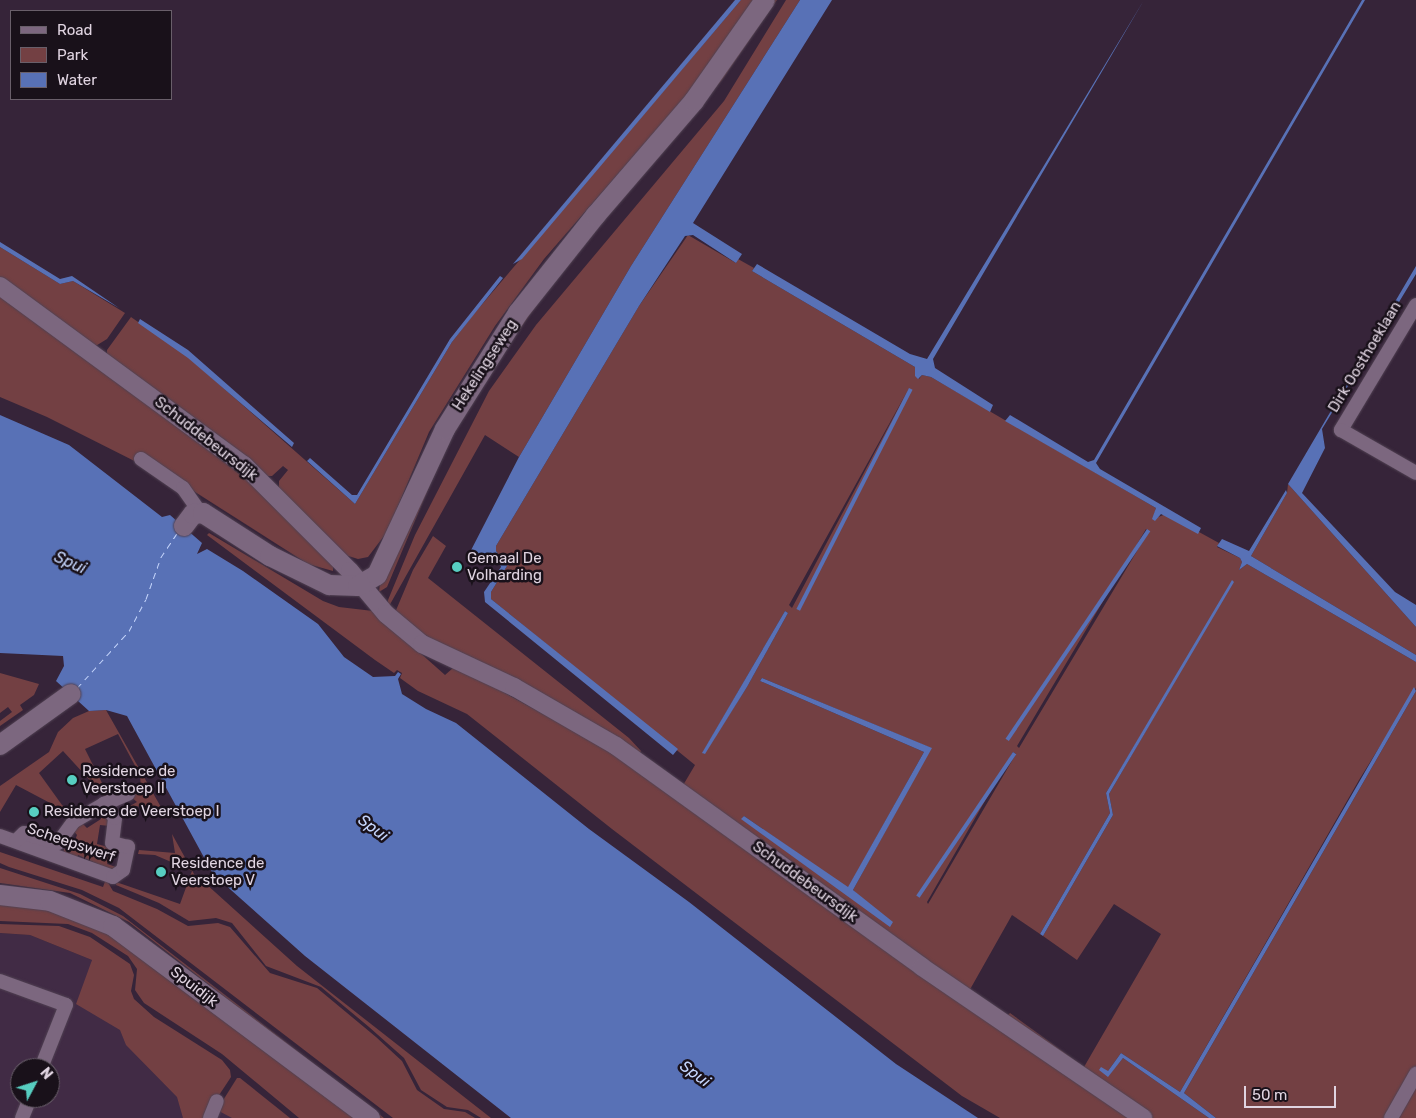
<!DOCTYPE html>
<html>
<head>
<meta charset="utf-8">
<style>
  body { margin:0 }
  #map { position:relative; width:1416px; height:1118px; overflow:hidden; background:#362439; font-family:Rubik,sans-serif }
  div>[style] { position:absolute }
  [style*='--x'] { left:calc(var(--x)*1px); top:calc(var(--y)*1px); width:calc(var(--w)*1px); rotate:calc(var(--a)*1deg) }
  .built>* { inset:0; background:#412b45 }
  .green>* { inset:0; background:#734043 }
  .water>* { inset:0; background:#5871b6; transform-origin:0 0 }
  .ferry>* { height:1px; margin-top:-0.5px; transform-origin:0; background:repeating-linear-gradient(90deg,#c4d4fb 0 6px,transparent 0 11px) }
  .roads { filter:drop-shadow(0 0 1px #504152) drop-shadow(0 0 1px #504152) }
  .minor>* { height:14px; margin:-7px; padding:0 7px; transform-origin:7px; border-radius:7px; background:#7c677f }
  .tertiary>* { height:18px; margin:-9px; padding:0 9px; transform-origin:9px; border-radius:9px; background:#7c677f }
  .secondary>* { height:20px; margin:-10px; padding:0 10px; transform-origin:10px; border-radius:10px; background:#7c677f }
  .dots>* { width:14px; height:14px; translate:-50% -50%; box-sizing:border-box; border:2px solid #19111a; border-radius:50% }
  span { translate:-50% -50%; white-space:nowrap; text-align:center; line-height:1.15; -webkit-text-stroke:5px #19111a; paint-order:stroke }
  .street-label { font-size:15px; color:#e0d4e1 }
  .poi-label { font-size:15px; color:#e0d4e1 }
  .left { translate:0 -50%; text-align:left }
  .water-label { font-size:16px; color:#c4d4fb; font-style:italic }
  .legend { position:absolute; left:10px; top:10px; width:162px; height:90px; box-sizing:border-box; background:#19111a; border:1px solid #695f6a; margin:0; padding:6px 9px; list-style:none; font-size:15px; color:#e0d4e1 }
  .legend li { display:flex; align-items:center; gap:10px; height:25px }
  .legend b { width:25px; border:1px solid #695f6a }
  .north { position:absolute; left:10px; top:1058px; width:50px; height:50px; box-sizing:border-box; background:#19111a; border:1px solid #695f6a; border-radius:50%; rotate:50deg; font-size:14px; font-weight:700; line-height:20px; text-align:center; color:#e0d4e1 }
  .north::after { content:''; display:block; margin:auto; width:18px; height:22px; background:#57cec1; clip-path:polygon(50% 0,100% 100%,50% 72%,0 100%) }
  .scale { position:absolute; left:1244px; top:1086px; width:92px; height:22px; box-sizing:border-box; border:2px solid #e0d4e1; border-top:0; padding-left:6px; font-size:15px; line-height:18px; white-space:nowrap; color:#e0d4e1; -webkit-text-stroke:4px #19111a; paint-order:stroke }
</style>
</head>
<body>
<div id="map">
  <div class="built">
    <i style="clip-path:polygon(evenodd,0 933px,30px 935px,92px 960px,84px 1000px,247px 1118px,0 1118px,0 933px,20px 1068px,50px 1068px,50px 1098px,20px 1098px,20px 1068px)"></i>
  </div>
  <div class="green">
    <i style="clip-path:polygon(741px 0,758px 0,710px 68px,544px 259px,495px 326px,429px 432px,387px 532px,368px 557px,358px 559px,345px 555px,279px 490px,279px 481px,288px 470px,283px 466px,272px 476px,265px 476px,107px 355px,107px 350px,131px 317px,188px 357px,355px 504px,452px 342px,473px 315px)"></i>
    <i style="clip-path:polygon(774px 0,777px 0,722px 80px,555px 279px,498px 360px,448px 442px,387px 587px,379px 592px,380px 583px,399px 549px,446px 439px,506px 344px,553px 278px,703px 100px)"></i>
    <i style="clip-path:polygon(786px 0,800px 0,631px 266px,519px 457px,485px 435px,388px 608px,388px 600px,415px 535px,489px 391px,536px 325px,724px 101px)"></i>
    <i style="clip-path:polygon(evenodd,688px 235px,736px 263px,738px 259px,754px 268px,752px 271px,915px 367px,919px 379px,922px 375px,931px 377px,1156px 508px,1153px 519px,1166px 514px,1199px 532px,1219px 543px,1217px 547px,1240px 558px,1242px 562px,1239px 570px,1247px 564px,1416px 662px,1416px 688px,1359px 780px,1180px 1092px,1121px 1053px,1108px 1071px,1108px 1076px,1123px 1058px,1209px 1118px,1151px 1118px,1006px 1017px,1010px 1013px,1084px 1067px,1161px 934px,1114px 904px,1077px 960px,1043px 936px,1113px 815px,1109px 794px,1234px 580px,1106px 793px,1110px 813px,1040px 934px,1012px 915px,968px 993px,682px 787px,695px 765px,491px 599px,491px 592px,507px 566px,496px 551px,496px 546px,639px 306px,688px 235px,909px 388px,792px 608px,789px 605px,909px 388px,688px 235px,1146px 529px,1149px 531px,1019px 748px,1017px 746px,1146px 529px,688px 235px,785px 611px,788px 613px,747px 687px,704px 754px,703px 752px,785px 611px,688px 235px,762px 678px,931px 748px,853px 890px,890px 926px,742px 819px,744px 816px,848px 888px,924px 752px,760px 681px,762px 678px,688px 235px,1013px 752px,1016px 754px,928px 904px,927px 902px,1013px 752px)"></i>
    <i style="clip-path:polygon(0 247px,60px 284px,73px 281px,125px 313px,107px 339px,94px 347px,0 279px)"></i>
    <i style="clip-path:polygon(0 295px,230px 464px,333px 562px,333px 571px,308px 564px,192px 490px,47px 417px,0 397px)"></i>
    <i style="clip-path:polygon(1288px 484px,1416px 627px,1416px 655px,1251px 556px,1287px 493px)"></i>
    <i style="clip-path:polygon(209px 533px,323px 601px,339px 607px,373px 611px,445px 675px,453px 668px,483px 681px,603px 747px,1128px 1118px,1000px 1118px,962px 1096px,612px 829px,467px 714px,418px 691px,400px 678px,402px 673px,397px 670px,394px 673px,375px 660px,207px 535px)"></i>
    <i style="clip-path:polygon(433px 536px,446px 546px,428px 578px,629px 738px,641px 751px,639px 754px,424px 636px,394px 615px,413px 570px)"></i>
    <i style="clip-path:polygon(0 673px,39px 684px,34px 695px,20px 705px,23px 710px,0 726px,0 721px,12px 712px,8px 707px,0 713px)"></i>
    <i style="clip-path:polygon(1416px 691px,1416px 1066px,1387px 1118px,1216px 1118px,1184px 1093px)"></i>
    <i style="clip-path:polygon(106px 710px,166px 816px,156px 815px,156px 810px,136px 806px,120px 814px,113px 807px,121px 811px,137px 802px,131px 797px,141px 790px,140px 775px,118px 734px,85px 749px,108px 795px,107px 799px,63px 751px,39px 773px,62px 805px,74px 814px,70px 819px,52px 804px,16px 785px,0 812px,0 786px,49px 752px,58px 732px,73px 718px,89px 711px)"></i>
    <i style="clip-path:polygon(100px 811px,109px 815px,110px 826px,100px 825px,97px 844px,119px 850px,121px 854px,112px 852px,107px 864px,116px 867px,113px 871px,78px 855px,77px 858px,63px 854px,64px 849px,71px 851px,77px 835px,73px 830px,81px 822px,87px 828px,101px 819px)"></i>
    <i style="clip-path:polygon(172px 834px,199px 883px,205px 883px,297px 966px,491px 1118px,481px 1118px,468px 1110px,447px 1107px,421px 1090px,404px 1058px,369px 1027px,321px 987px,266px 966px,232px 923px,216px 918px,189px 921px,159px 903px,116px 885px,116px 882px,180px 904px,192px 871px,155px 855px,138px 854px,139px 850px,175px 853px)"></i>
    <i style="clip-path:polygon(0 852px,103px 887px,106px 879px,113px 891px,157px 909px,188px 926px,218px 923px,230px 927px,270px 973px,317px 988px,376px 1037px,402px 1061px,417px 1090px,444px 1109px,465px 1112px,475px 1118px,393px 1118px,119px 908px,82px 890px,9px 867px,0 863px)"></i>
    <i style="clip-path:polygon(0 868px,80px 894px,123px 916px,384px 1118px,379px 1118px,129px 922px,70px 893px,0 883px)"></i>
    <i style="clip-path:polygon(0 901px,31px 902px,108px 929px,358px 1118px,299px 1118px,222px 1054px,144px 1003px,135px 990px,137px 969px,128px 956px,92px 933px,68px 924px,0 921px)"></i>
    <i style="clip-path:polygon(0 924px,59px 926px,90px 937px,130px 964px,134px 975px,131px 991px,134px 999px,154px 1017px,222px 1060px,230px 1070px,231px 1077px,204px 1118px,183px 1118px,177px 1097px,126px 1045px,120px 1030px,76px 1004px,92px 960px,30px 935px,0 933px)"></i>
    <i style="clip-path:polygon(237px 1078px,240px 1078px,290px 1118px,232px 1118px,217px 1110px)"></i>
    <i style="clip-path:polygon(1416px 1081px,1416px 1118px,1395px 1118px)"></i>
  </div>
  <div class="water">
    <i style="clip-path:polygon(735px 0,741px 0,522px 259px,513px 264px)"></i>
    <i style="clip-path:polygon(800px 0,832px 0,693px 223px,742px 254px,736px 263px,693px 235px,685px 236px,639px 306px,496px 546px,496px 551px,507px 566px,491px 592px,491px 599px,678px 749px,673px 755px,485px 602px,484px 592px,501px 567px,498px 558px,490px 555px,486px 564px,478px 564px,467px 558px,519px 457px,631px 266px)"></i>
    <i style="clip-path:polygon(1144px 0,933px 359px,935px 368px,993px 405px,990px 412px,931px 377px,922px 375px,918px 379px,915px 376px,915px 367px,752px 271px,757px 264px,910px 354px,927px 359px)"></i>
    <i style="clip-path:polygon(1362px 0,1365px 0,1096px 463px,1100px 469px,1201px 528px,1198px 534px,1161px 514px,1155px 521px,1152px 519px,1156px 508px,1005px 421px,1010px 415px,1088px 462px,1094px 460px)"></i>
    <i style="clip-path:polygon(0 242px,60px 279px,72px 276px,119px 308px,73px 281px,60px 284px,0 247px)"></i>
    <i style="clip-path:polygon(1416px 266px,1416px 274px,1322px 429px,1325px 448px,1302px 493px,1395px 592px,1416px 605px,1416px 627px,1288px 484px)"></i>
    <i style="clip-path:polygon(500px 276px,503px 278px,452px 342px,355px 504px,307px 461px,310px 458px,352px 495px,357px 495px,450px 339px)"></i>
    <i style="clip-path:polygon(140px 319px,188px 350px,294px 443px,292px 447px,188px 358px,138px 323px)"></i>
    <i style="left:909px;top:388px;width:4px;height:248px;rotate:27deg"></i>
    <i style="clip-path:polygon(0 415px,69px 445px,162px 517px,170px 515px,202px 543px,197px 554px,207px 549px,243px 571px,318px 624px,344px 657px,373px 677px,395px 676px,398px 672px,401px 674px,398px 679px,402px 694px,426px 709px,456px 723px,589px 829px,689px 902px,896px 1064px,978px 1118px,511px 1118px,305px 956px,213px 874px,127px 716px,106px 710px,89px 711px,56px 681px,64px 666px,63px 656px,0 653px)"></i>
    <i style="clip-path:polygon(1286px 490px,1287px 493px,1251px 556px,1416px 655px,1416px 662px,1247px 564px,1239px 570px,1242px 562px,1240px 558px,1217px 546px,1222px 539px,1249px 551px)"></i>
    <i style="left:1147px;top:529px;width:4px;height:253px;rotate:34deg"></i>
    <i style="clip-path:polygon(1232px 580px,1234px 582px,1109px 794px,1113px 815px,1043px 936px,1040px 934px,1110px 813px,1106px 793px)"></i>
    <i style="clip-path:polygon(785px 611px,788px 613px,747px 687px,705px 754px,702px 753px)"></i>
    <i style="clip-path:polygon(762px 678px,932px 748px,853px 890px,893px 922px,890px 927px,741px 819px,744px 816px,848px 887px,924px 752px,760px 681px)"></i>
    <i style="clip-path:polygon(1414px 687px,1416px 691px,1184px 1093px,1216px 1118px,1209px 1118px,1123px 1058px,1108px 1077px,1099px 1070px,1101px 1067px,1108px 1071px,1121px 1053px,1180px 1092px)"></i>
    <i style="left:1013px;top:752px;width:4px;height:173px;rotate:34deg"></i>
  </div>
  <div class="ferry">
    <i style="--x:77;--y:688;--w:77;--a:-47.6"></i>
    <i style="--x:129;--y:631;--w:36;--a:-62"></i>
    <i style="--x:146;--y:599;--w:45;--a:-70.3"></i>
    <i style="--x:161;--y:557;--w:30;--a:-56"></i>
  </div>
  <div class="roads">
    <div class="minor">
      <i style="--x:1416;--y:305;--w:146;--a:121"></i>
      <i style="--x:1341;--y:430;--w:86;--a:29.8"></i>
      <i style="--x:141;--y:459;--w:51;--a:34.6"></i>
      <i style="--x:183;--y:488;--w:29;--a:55"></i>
      <i style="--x:104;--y:804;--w:26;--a:-23"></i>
      <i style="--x:0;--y:836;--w:120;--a:19.9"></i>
      <i style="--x:113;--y:877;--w:12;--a:-35"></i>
      <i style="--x:123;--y:870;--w:24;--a:-78"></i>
      <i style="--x:128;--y:847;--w:16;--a:-166"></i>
      <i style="--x:112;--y:843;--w:25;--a:-83"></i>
      <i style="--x:115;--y:818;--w:18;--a:-128"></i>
      <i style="--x:104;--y:804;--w:34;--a:150"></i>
      <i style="--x:74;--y:821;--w:27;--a:126"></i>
      <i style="--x:58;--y:843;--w:35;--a:-164"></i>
      <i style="--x:24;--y:833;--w:11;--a:135"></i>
      <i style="--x:0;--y:981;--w:70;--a:20"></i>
      <i style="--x:66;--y:1005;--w:68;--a:111.6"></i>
      <i style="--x:22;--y:1118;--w:22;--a:-68"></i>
      <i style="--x:210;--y:1118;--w:18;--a:-68"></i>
      <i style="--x:1391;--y:1118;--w:51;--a:-60.4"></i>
    </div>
    <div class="tertiary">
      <i style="--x:0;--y:286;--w:303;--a:36.3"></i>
      <i style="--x:244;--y:465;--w:150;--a:45"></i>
      <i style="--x:350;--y:571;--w:56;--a:50.1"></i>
      <i style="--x:386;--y:614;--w:47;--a:39.8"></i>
      <i style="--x:422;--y:644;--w:102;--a:25.1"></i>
      <i style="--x:514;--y:687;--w:118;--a:30"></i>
      <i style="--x:616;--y:746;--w:377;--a:35.8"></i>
      <i style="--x:922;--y:967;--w:268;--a:34.3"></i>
    </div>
    <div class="secondary">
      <i style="--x:184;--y:526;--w:15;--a:-53"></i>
      <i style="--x:193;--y:514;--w:10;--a:-6"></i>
      <i style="--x:203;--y:513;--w:80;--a:32.7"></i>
      <i style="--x:270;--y:556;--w:66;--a:26.2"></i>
      <i style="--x:329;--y:585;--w:29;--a:2"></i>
      <i style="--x:358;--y:586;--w:22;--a:-30"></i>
      <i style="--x:377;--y:575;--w:161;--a:-65"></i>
      <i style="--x:445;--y:429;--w:137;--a:-57.8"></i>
      <i style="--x:518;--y:313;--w:125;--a:-51.5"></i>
      <i style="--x:596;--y:215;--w:150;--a:-49.3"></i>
      <i style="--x:694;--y:101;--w:123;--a:-54.9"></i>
      <i style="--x:0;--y:745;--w:87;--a:-35.7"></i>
      <i style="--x:0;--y:895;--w:50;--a:6.8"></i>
      <i style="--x:50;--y:901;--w:68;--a:21.6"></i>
      <i style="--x:113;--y:926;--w:321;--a:36.8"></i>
    </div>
  </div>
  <div class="dots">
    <i style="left:457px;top:567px;background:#57cec1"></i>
    <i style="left:72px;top:780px;background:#57cec1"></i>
    <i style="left:34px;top:812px;background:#57cec1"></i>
    <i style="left:161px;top:872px;background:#57cec1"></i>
  </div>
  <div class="street-label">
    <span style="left:1365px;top:357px;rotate:-59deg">Dirk Oosthoeklaan</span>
    <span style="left:485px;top:365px;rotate:-57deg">Hekelingseweg</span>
    <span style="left:206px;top:439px;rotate:38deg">Schuddebeursdijk</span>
    <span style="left:71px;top:843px;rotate:19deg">Scheepswerf</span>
    <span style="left:805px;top:882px;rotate:36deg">Schuddebeursdijk</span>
    <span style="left:194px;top:987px;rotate:38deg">Spuidijk</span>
  </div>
  <div class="poi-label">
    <span class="left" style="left:467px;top:567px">Gemaal De<br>Volharding</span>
    <span class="left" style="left:82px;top:780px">Residence de<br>Veerstoep II</span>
    <span class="left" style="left:44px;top:812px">Residence de Veerstoep I</span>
    <span class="left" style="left:171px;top:872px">Residence de<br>Veerstoep V</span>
  </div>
  <div class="water-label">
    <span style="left:70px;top:563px;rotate:24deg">Spui</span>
    <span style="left:373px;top:828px;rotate:37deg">Spui</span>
    <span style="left:695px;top:1074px;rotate:36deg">Spui</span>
  </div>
  <ul class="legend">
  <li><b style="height:6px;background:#7c677f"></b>Road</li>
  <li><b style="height:14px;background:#734043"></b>Park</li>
  <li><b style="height:14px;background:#5871b6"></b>Water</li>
  </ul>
  <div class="north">N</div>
  <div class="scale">50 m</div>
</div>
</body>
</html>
